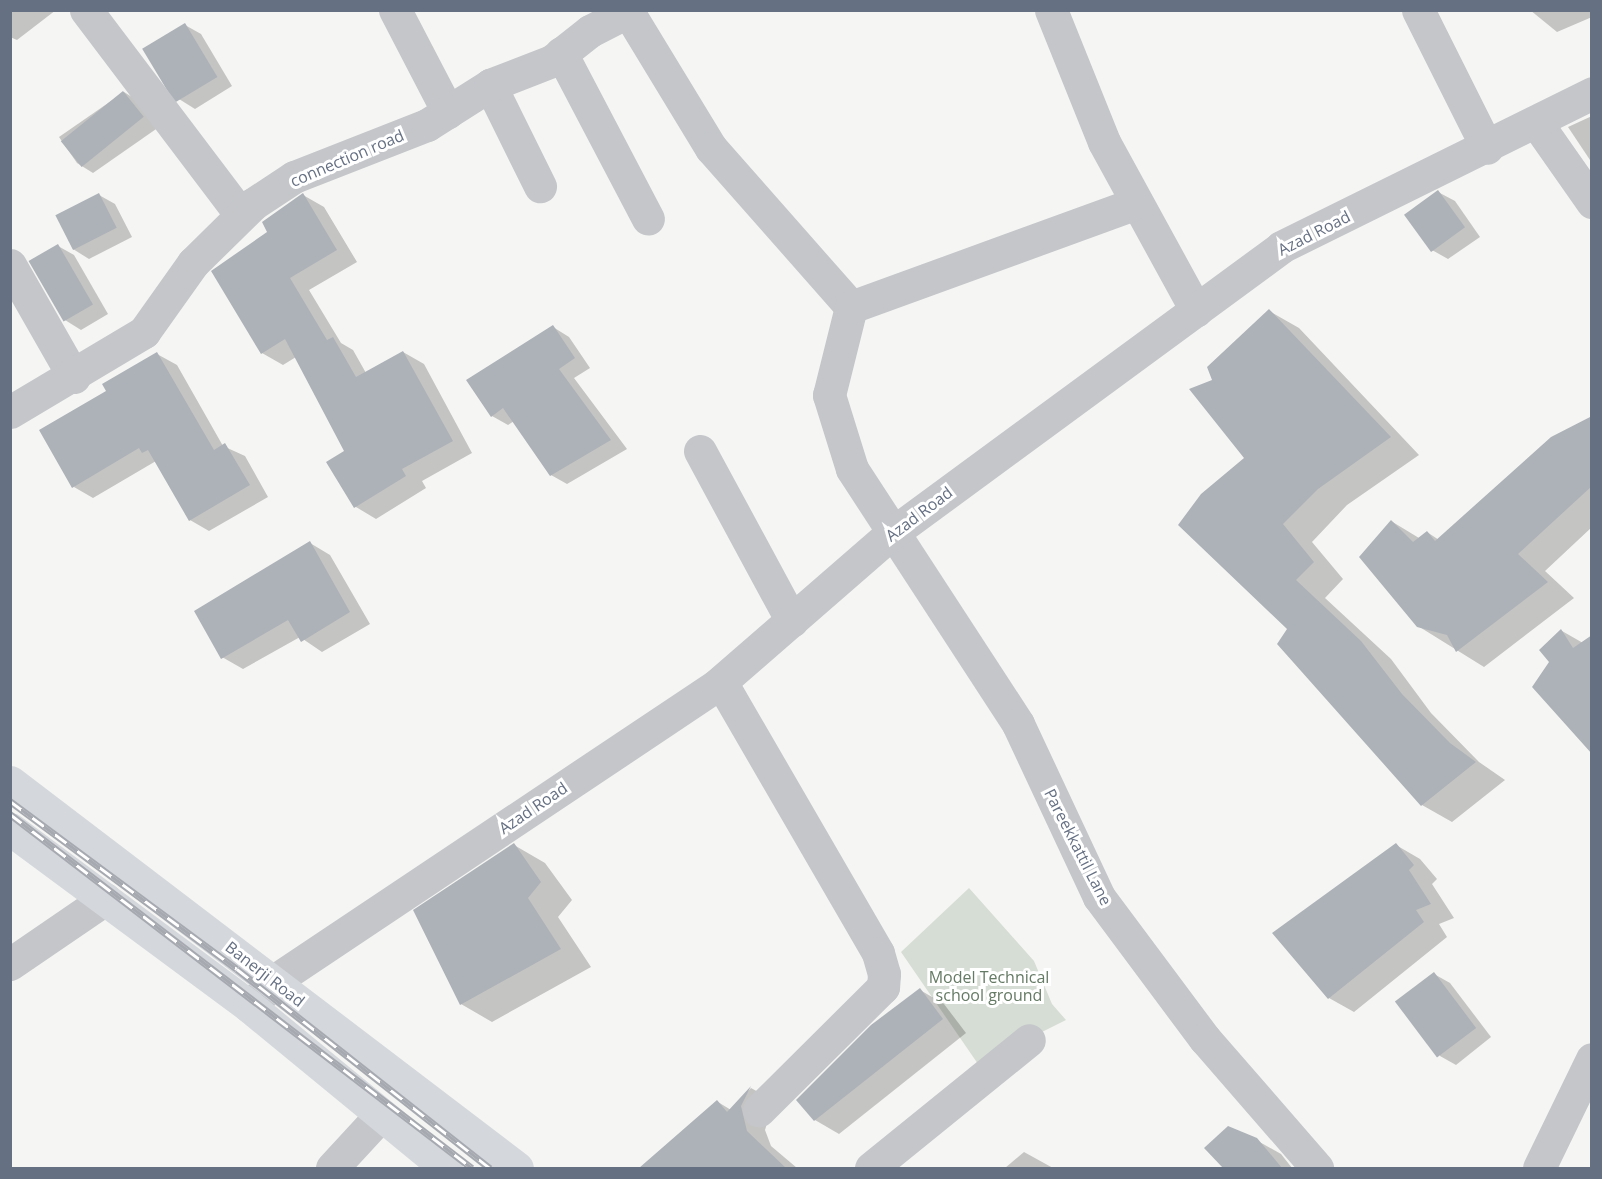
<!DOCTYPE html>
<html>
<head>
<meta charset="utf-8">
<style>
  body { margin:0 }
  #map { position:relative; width:1602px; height:1179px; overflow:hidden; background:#f5f6f3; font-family:"Open Sans",sans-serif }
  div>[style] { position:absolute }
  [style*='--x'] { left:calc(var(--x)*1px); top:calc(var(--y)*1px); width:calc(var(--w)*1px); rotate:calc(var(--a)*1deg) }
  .green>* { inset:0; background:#d6ddd4 }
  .shadow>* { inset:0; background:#0003 }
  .building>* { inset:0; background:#adb2b9; transform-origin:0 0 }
  .minor>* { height:33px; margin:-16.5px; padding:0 16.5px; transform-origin:16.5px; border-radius:16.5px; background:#c4c6ca }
  .major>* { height:33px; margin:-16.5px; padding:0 16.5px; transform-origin:16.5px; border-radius:16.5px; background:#d4d7dc }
  .rail>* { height:7px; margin-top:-3.5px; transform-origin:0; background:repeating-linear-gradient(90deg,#fff 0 14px,#a6a9b0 0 28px); box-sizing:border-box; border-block:2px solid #a6a9b0 }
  span { translate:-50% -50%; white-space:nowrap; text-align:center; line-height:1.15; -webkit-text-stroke:6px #fff; paint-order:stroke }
  .street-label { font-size:16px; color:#667083 }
  .park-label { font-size:16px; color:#657a64 }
  .frame { position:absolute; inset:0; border:12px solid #667083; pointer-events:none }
</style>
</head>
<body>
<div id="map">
  <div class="green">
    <i style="clip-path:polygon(969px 888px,1034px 961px,1052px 1004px,1066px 1020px,978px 1064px,901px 952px)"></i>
  </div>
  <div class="shadow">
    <i style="clip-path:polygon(10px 10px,56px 10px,17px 40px,10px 37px)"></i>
    <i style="clip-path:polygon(1530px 10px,1592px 10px,1592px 17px,1557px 32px)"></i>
    <i style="clip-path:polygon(185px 25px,201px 34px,232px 86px,195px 109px,179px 99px)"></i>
    <i style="clip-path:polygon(124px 92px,140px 102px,159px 127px,93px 173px,77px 163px,59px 137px)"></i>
    <i style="clip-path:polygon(1592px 116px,1592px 163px,1568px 127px)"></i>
    <i style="clip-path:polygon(1438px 192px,1455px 201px,1480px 237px,1448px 259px,1432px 250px)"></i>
    <i style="clip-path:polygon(99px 195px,115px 204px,132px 237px,89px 259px,73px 249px,57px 215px)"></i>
    <i style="clip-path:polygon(303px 195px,324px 207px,357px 262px,309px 290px,341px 343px,353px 350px,366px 373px,403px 352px,424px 364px,472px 453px,422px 481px,426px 488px,376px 519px,356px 507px,328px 463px,346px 451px,296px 357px,283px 365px,262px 353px,269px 232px)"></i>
    <i style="clip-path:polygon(58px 246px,74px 255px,108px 314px,81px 330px,65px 320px)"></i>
    <i style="clip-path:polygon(1269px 311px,1299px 328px,1419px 455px,1347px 505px,1312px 542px,1343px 579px,1325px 598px,1391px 659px,1431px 713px,1479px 762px,1505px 780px,1452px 822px,1422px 805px,1289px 629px,1246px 458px,1213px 381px)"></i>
    <i style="clip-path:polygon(553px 327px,569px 337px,590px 368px,574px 378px,627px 449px,567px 484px,551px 475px,514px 421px,508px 425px,492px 416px)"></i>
    <i style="clip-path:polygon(157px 354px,177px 365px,223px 446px,245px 456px,268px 497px,209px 531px,190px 520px,156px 461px,93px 498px,74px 487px,108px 392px)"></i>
    <i style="clip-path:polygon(1592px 417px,1592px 527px,1545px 571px,1574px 598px,1484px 667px,1418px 626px,1391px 521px,1419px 538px,1427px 532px,1439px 540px)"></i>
    <i style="clip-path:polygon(310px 543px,330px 555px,370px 624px,322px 652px,300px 637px,243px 669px,222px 657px)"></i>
    <i style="clip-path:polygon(1562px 631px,1583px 643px,1551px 662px)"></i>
    <i style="clip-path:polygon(514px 845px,545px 863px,572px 900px,558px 917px,591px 967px,492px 1022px,461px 1004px)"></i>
    <i style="clip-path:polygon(1396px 845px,1420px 859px,1437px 879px,1432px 884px,1454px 918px,1439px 924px,1447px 937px,1354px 1012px,1329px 998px,1274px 933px)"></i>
    <i style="clip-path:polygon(1434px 974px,1450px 983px,1491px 1037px,1456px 1065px,1440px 1056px)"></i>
    <i style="clip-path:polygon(920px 990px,944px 1004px,966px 1033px,839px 1134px,815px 1120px,798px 1100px)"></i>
    <i style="clip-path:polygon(751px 1088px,774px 1101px,765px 1130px,771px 1146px,797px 1168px,645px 1165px,718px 1102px,731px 1110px)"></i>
    <i style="clip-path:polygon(1256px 1140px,1281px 1154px,1292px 1168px,1225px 1168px,1206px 1148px)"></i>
    <i style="clip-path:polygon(1024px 1152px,1053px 1168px,1005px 1168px)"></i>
  </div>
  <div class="building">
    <i style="left:185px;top:23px;width:63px;height:50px;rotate:59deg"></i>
    <i style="left:123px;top:91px;width:33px;height:80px;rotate:51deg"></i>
    <i style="left:1438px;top:190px;width:46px;height:42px;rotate:54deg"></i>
    <i style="left:99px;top:193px;width:39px;height:49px;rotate:63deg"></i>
    <i style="clip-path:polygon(303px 193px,337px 250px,290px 278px,327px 340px,333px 337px,356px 377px,403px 351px,453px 441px,402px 469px,406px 476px,354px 508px,326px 462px,344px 451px,285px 339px,261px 354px,211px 271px,267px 232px,262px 222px)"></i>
    <i style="left:58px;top:244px;width:70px;height:34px;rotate:60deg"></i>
    <i style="clip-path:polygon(1269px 309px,1391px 437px,1318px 489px,1283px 524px,1314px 562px,1296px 580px,1361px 641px,1402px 694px,1450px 743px,1476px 762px,1421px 806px,1277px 644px,1287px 629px,1178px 525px,1201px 494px,1244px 458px,1189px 389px,1212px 380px,1207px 367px)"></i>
    <i style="clip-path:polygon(553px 325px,575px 358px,559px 369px,611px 440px,550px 476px,503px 408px,491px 417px,466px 380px)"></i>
    <i style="clip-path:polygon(157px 352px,214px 450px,225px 443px,250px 485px,189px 521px,148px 450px,142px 453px,139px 448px,72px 488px,39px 430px,106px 391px,102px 384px)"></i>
    <i style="clip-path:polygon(1592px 416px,1592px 486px,1518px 554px,1548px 582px,1456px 652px,1447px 635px,1417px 627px,1359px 557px,1391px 520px,1413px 542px,1427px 531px,1435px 541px,1551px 437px)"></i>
    <i style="clip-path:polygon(310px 541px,350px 612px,301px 642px,288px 620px,221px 659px,194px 611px)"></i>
    <i style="clip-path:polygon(1561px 629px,1573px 648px,1592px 635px,1592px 754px,1532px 687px,1549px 662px,1539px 650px)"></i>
    <i style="clip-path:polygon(514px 843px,541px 882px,528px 898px,561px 949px,460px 1005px,413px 910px)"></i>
    <i style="clip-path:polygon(1396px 843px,1414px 865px,1409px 870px,1431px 904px,1416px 910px,1424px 922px,1328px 999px,1272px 933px)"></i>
    <i style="left:1434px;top:972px;width:70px;height:49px;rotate:53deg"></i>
    <i style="clip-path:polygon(920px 988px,943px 1019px,814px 1121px,796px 1100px,871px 1025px)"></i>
    <i style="clip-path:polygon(751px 1086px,741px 1106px,747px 1131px,786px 1168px,639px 1168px,717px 1100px,727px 1112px)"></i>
    <i style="clip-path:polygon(1228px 1126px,1257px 1138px,1282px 1168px,1223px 1168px,1204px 1148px)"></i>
  </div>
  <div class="minor">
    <i style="--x:86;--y:10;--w:257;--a:52.9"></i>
    <i style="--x:395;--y:10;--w:115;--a:62.5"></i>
    <i style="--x:627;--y:10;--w:162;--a:58.7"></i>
    <i style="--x:711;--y:148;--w:212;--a:48.6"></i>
    <i style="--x:851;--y:307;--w:91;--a:104"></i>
    <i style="--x:829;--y:395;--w:77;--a:72.7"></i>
    <i style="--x:852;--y:469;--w:304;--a:56.9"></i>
    <i style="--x:1018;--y:724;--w:191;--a:64.9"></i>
    <i style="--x:1099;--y:897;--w:177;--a:53.3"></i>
    <i style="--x:1205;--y:1039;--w:171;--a:49"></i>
    <i style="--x:1051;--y:10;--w:142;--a:68.1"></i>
    <i style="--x:1104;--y:142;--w:192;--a:61.3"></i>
    <i style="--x:1418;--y:10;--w:154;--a:63.4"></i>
    <i style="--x:561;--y:53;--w:187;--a:62.3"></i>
    <i style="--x:490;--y:85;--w:113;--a:63.7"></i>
    <i style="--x:1536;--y:122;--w:98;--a:55"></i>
    <i style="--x:10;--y:265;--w:129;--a:60.3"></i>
    <i style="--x:851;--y:307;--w:304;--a:-20"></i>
    <i style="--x:10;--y:412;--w:156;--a:-30.8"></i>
    <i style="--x:144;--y:332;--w:85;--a:-54.6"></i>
    <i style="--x:193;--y:263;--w:84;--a:-44.5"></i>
    <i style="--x:253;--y:204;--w:49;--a:-33.4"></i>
    <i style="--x:294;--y:177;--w:143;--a:-21.4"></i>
    <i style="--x:427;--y:125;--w:75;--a:-32.4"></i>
    <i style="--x:490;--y:85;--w:66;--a:-21.2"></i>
    <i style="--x:552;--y:61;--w:48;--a:-38.3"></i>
    <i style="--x:590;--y:31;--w:46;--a:-27.1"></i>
    <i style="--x:700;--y:451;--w:193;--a:61.6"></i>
    <i style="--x:721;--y:682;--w:313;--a:59.9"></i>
    <i style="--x:878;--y:953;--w:22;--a:74"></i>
    <i style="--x:884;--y:974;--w:13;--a:94"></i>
    <i style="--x:883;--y:987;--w:175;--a:135.2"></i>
    <i style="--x:10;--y:964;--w:115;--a:-34.4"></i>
    <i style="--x:253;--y:1003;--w:30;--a:-46"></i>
    <i style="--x:274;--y:981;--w:533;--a:-33.75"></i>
    <i style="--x:717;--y:685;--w:230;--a:-41"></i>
    <i style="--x:891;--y:534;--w:484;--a:-36.3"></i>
    <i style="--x:1281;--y:247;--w:347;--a:-26.3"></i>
    <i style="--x:332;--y:1168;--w:69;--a:-47.3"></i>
    <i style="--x:871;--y:1168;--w:203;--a:-39"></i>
    <i style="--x:1539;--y:1168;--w:121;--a:-64.1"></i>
  </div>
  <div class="major">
    <i style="--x:10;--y:782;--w:637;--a:37.28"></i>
    <i style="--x:10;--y:829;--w:297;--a:36.5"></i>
    <i style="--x:249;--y:1006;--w:255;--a:39.4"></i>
  </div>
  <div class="rail">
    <i style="--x:10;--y:801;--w:282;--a:36.5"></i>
    <i style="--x:237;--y:969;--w:322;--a:38.2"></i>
    <i style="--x:10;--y:814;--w:582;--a:37.46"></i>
  </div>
  <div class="street-label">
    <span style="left:347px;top:158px;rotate:-23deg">connection road</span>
    <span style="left:1314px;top:233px;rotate:-27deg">Azad Road</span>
    <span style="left:919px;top:514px;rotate:-37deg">Azad Road</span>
    <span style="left:533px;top:808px;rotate:-34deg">Azad Road</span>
    <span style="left:1078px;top:847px;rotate:63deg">Pareekkattil Lane</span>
    <span style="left:265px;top:974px;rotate:38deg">Banerji Road</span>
  </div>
  <div class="park-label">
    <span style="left:989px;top:986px">Model Technical<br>school ground</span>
  </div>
  <div class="frame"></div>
</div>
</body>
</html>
